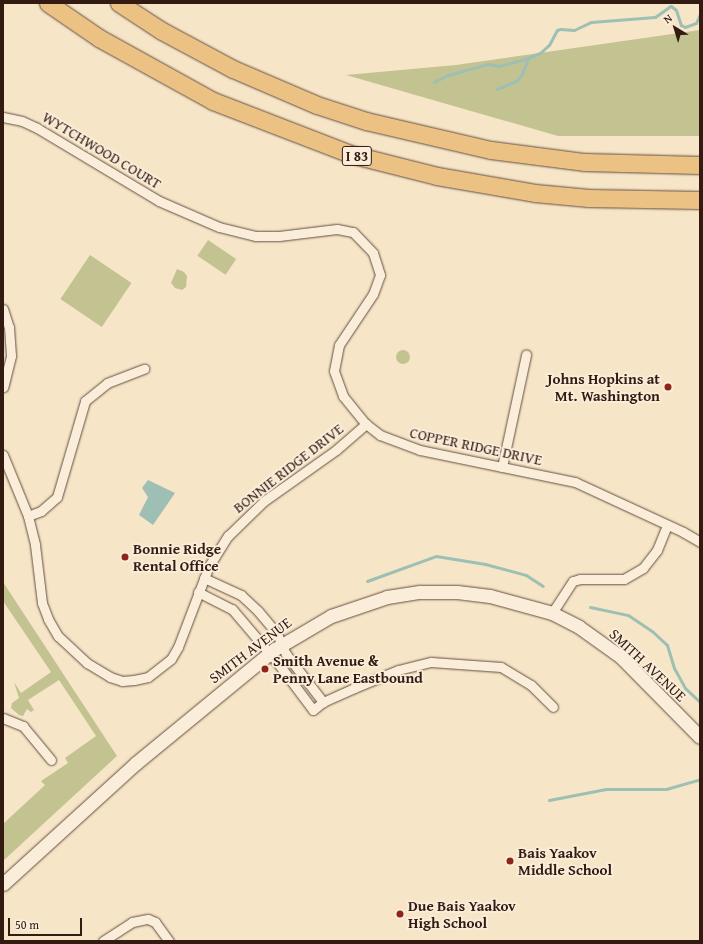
<!DOCTYPE html>
<html>
<head>
<meta charset="utf-8">
<style>
  body { margin:0 }
  #map { position:relative; width:703px; height:944px; overflow:hidden; background:#f7e5c7; font-family:"Gentium Book Plus",serif }
  div>[style] { position:absolute }
  [style*='--x'] { left:calc(var(--x)*1px); top:calc(var(--y)*1px); width:calc(var(--w)*1px); rotate:calc(var(--a)*1deg) }
  .green>* { inset:0; background:#c3c391; transform-origin:0 0 }
  .round { border-radius:50% }
  .water>* { inset:0; background:#9dbfb4 }
  .stream>* { height:3px; margin:-1.5px; padding:0 1.5px; transform-origin:1.5px; border-radius:1.5px; background:#9dbfb4 }
  .roads { filter:drop-shadow(0 0 1px #644e3f) drop-shadow(0 0 1px #644e3f) }
  .street>* { height:9px; margin:-4.5px; padding:0 4.5px; transform-origin:4.5px; border-radius:4.5px; background:#faeedb }
  .secondary>* { height:13px; margin:-6.5px; padding:0 6.5px; transform-origin:6.5px; border-radius:6.5px; background:#faeedb }
  .highway>* { height:17px; margin:-8.5px; padding:0 8.5px; transform-origin:8.5px; border-radius:8.5px; background:#ecc284 }
  .dots>* { width:11px; height:11px; translate:-50% -50%; box-sizing:border-box; border:2px solid #faeedb; border-radius:50% }
  span { translate:-50% -50%; white-space:nowrap; text-align:center; line-height:1.15; -webkit-text-stroke:3.5px #faeedb; paint-order:stroke }
  .shield-label span { padding:1px 3px; background:#faeedb; border:1px solid; border-radius:3px; -webkit-text-stroke-width:0 }
  .shield-label { font-size:14px; color:#331b12; font-weight:700 }
  .street-label { font-size:15px; color:#331b12 }
  .poi-label { font-size:15px; color:#331b12; font-weight:700 }
  .right { translate:-100% -50%; text-align:right }
  .left { translate:0 -50%; text-align:left }
  .frame { position:absolute; inset:0; border:4px solid #331b12; pointer-events:none }
  .north { position:absolute; left:655px; top:8px; width:40px; height:40px; -webkit-text-stroke:3px #faeedb; paint-order:stroke; rotate:322deg; font-size:11px; font-weight:700; line-height:16px; text-align:center; color:#331b12 }
  .north::after { content:''; display:block; margin:auto; width:14px; height:18px; background:#331b12; clip-path:polygon(50% 0,100% 100%,50% 72%,0 100%) }
  .scale { position:absolute; left:8px; top:918px; width:74px; height:18px; box-sizing:border-box; border:2px solid #331b12; border-top:0; padding-left:5px; font-size:12px; line-height:14px; white-space:nowrap; color:#331b12; -webkit-text-stroke:3px #faeedb; paint-order:stroke }
</style>
</head>
<body>
<div id="map">
  <div class="green">
    <i style="clip-path:polygon(700px 30px,700px 136px,558px 136px,346px 75px,456px 65px)"></i>
    <i style="left:208px;top:240px;width:34px;height:19px;rotate:34deg"></i>
    <i style="left:90px;top:255px;width:50px;height:53px;rotate:34deg"></i>
    <i style="clip-path:polygon(177px 269px,184px 272px,187px 276px,186px 287px,182px 290px,175px 288px,171px 283px)"></i>
    <i class="round" style="left:396px;top:350px;width:14px;height:14px"></i>
    <i style="clip-path:polygon(3px 582px,117px 756px,3px 861px,3px 824px,45px 785px,41px 781px,68px 763px,65px 758px,96px 736px,59px 680px,28px 700px,34px 710px,31px 712px,27px 709px,23px 716px,19px 715px,11px 708px,12px 703px,19px 698px,14px 682px,21px 693px,51px 672px,3px 601px)"></i>
  </div>
  <div class="water">
    <i style="clip-path:polygon(148px 480px,175px 493px,153px 525px,139px 515px,148px 497px,142px 488px)"></i>
  </div>
  <div class="stream">
    <i style="--x:434;--y:82;--w:16;--a:-27"></i>
    <i style="--x:448;--y:75;--w:41;--a:-15.4"></i>
    <i style="--x:488;--y:64;--w:11;--a:10"></i>
    <i style="--x:499;--y:66;--w:30;--a:-15"></i>
    <i style="--x:497;--y:89;--w:21;--a:-23"></i>
    <i style="--x:516;--y:81;--w:9;--a:-49"></i>
    <i style="--x:522;--y:74;--w:17;--a:-69"></i>
    <i style="--x:528;--y:58;--w:13;--a:-23"></i>
    <i style="--x:540;--y:53;--w:12;--a:-42"></i>
    <i style="--x:549;--y:45;--w:17;--a:-62"></i>
    <i style="--x:557;--y:30;--w:3;--a:-18"></i>
    <i style="--x:560;--y:29;--w:14;--a:4"></i>
    <i style="--x:574;--y:30;--w:19;--a:-25"></i>
    <i style="--x:591;--y:22;--w:64;--a:-4.5"></i>
    <i style="--x:655;--y:17;--w:19;--a:-35"></i>
    <i style="--x:671;--y:6;--w:6;--a:39"></i>
    <i style="--x:676;--y:10;--w:16;--a:72"></i>
    <i style="--x:681;--y:25;--w:4;--a:27"></i>
    <i style="--x:685;--y:27;--w:12;--a:-20"></i>
    <i style="--x:696;--y:23;--w:10;--a:-66"></i>
    <i style="--x:367;--y:581;--w:73;--a:-19.9"></i>
    <i style="--x:436;--y:556;--w:50;--a:9.3"></i>
    <i style="--x:485;--y:564;--w:42;--a:15"></i>
    <i style="--x:526;--y:575;--w:20;--a:33"></i>
    <i style="--x:590;--y:607;--w:39;--a:12"></i>
    <i style="--x:628;--y:615;--w:30;--a:34"></i>
    <i style="--x:653;--y:632;--w:19;--a:43"></i>
    <i style="--x:667;--y:645;--w:24;--a:73"></i>
    <i style="--x:674;--y:668;--w:23;--a:61"></i>
    <i style="--x:685;--y:688;--w:21;--a:43"></i>
    <i style="--x:549;--y:800;--w:58;--a:-10.9"></i>
    <i style="--x:606;--y:789;--w:60;--a:0"></i>
    <i style="--x:666;--y:789;--w:35;--a:-16"></i>
  </div>
  <div class="roads">
    <div class="street">
      <i style="--x:3;--y:117;--w:19;--a:12"></i>
      <i style="--x:22;--y:121;--w:17;--a:25"></i>
      <i style="--x:37;--y:128;--w:142;--a:30.9"></i>
      <i style="--x:159;--y:201;--w:65;--a:23.4"></i>
      <i style="--x:219;--y:227;--w:38;--a:14"></i>
      <i style="--x:256;--y:236;--w:23;--a:0"></i>
      <i style="--x:279;--y:236;--w:58;--a:-6.9"></i>
      <i style="--x:337;--y:229;--w:16;--a:11"></i>
      <i style="--x:353;--y:232;--w:29;--a:46"></i>
      <i style="--x:373;--y:253;--w:23;--a:72"></i>
      <i style="--x:380;--y:275;--w:20;--a:110"></i>
      <i style="--x:373;--y:294;--w:61;--a:123.7"></i>
      <i style="--x:339;--y:345;--w:26;--a:101"></i>
      <i style="--x:334;--y:371;--w:27;--a:70"></i>
      <i style="--x:343;--y:396;--w:36;--a:51"></i>
      <i style="--x:366;--y:424;--w:18;--a:38"></i>
      <i style="--x:380;--y:435;--w:43;--a:20.6"></i>
      <i style="--x:420;--y:450;--w:158;--a:11.7"></i>
      <i style="--x:575;--y:482;--w:119;--a:24.8"></i>
      <i style="--x:683;--y:532;--w:20;--a:30"></i>
      <i style="--x:3;--y:309;--w:19;--a:72"></i>
      <i style="--x:9;--y:327;--w:29;--a:86"></i>
      <i style="--x:11;--y:356;--w:32;--a:104"></i>
      <i style="--x:3;--y:455;--w:66;--a:67.7"></i>
      <i style="--x:28;--y:516;--w:30;--a:76"></i>
      <i style="--x:35;--y:545;--w:58;--a:83.1"></i>
      <i style="--x:42;--y:603;--w:17;--a:69"></i>
      <i style="--x:48;--y:619;--w:20;--a:60"></i>
      <i style="--x:58;--y:636;--w:40;--a:43"></i>
      <i style="--x:87;--y:663;--w:27;--a:31"></i>
      <i style="--x:110;--y:677;--w:13;--a:18"></i>
      <i style="--x:122;--y:681;--w:12;--a:-5"></i>
      <i style="--x:134;--y:680;--w:14;--a:-12"></i>
      <i style="--x:148;--y:677;--w:29;--a:-38"></i>
      <i style="--x:171;--y:659;--w:14;--a:-60"></i>
      <i style="--x:178;--y:647;--w:87;--a:-69.1"></i>
      <i style="--x:209;--y:566;--w:36;--a:-58"></i>
      <i style="--x:228;--y:536;--w:50;--a:-44.2"></i>
      <i style="--x:264;--y:501;--w:88;--a:-35.3"></i>
      <i style="--x:336;--y:450;--w:40;--a:-41"></i>
      <i style="--x:502;--y:467;--w:115;--a:-77.9"></i>
      <i style="--x:28;--y:516;--w:14;--a:-21"></i>
      <i style="--x:41;--y:511;--w:21;--a:-41"></i>
      <i style="--x:57;--y:497;--w:100;--a:-73.7"></i>
      <i style="--x:85;--y:401;--w:28;--a:-39"></i>
      <i style="--x:107;--y:383;--w:40;--a:-21"></i>
      <i style="--x:204;--y:578;--w:41;--a:24.7"></i>
      <i style="--x:241;--y:595;--w:23;--a:43"></i>
      <i style="--x:258;--y:611;--w:30;--a:50"></i>
      <i style="--x:277;--y:634;--w:22;--a:66"></i>
      <i style="--x:286;--y:654;--w:61;--a:52.4"></i>
      <i style="--x:198;--y:592;--w:38;--a:27"></i>
      <i style="--x:232;--y:609;--w:70;--a:49.7"></i>
      <i style="--x:277;--y:662;--w:60;--a:53.1"></i>
      <i style="--x:313;--y:710;--w:13;--a:-39"></i>
      <i style="--x:323;--y:702;--w:34;--a:-24"></i>
      <i style="--x:354;--y:688;--w:48;--a:-22.2"></i>
      <i style="--x:398;--y:670;--w:34;--a:-14"></i>
      <i style="--x:431;--y:662;--w:70;--a:4.1"></i>
      <i style="--x:501;--y:667;--w:35;--a:31"></i>
      <i style="--x:531;--y:685;--w:31;--a:45"></i>
      <i style="--x:552;--y:613;--w:38;--a:-57"></i>
      <i style="--x:573;--y:581;--w:7;--a:-16"></i>
      <i style="--x:580;--y:579;--w:44;--a:0"></i>
      <i style="--x:624;--y:579;--w:22;--a:-30"></i>
      <i style="--x:643;--y:568;--w:23;--a:-52"></i>
      <i style="--x:657;--y:550;--w:27;--a:-68"></i>
      <i style="--x:3;--y:718;--w:22;--a:22"></i>
      <i style="--x:23;--y:726;--w:44;--a:50.5"></i>
      <i style="--x:103;--y:941;--w:35;--a:-33"></i>
      <i style="--x:132;--y:922;--w:16;--a:-11"></i>
      <i style="--x:148;--y:919;--w:8;--a:23"></i>
      <i style="--x:155;--y:922;--w:24;--a:54"></i>
    </div>
    <div class="secondary">
      <i style="--x:3;--y:884;--w:180;--a:-42.3"></i>
      <i style="--x:136;--y:763;--w:180;--a:-39.4"></i>
      <i style="--x:275;--y:649;--w:65;--a:-30.5"></i>
      <i style="--x:331;--y:616;--w:59;--a:-18.7"></i>
      <i style="--x:387;--y:597;--w:33;--a:-9"></i>
      <i style="--x:420;--y:592;--w:37;--a:0"></i>
      <i style="--x:457;--y:592;--w:33;--a:7"></i>
      <i style="--x:490;--y:596;--w:64;--a:15.3"></i>
      <i style="--x:552;--y:613;--w:30;--a:27"></i>
      <i style="--x:579;--y:627;--w:52;--a:35.5"></i>
      <i style="--x:621;--y:657;--w:112;--a:45.4"></i>
    </div>
    <div class="highway">
      <i style="--x:48;--y:3;--w:62;--a:34.5"></i>
      <i style="--x:99;--y:38;--w:130;--a:28.9"></i>
      <i style="--x:213;--y:101;--w:147;--a:21.1"></i>
      <i style="--x:350;--y:154;--w:90;--a:14.2"></i>
      <i style="--x:437;--y:176;--w:99;--a:9.8"></i>
      <i style="--x:535;--y:193;--w:54;--a:5.3"></i>
      <i style="--x:589;--y:198;--w:111;--a:1"></i>
      <i style="--x:119;--y:3;--w:51;--a:33.1"></i>
      <i style="--x:162;--y:31;--w:81;--a:28.2"></i>
      <i style="--x:233;--y:69;--w:91;--a:23.2"></i>
      <i style="--x:317;--y:105;--w:52;--a:18.1"></i>
      <i style="--x:366;--y:121;--w:128;--a:13.1"></i>
      <i style="--x:491;--y:150;--w:95;--a:7.3"></i>
      <i style="--x:585;--y:162;--w:115;--a:1.5"></i>
    </div>
  </div>
  <div class="dots">
    <i style="left:668px;top:387px;background:#8f2418"></i>
    <i style="left:125px;top:557px;background:#8f2418"></i>
    <i style="left:265px;top:669px;background:#8f2418"></i>
    <i style="left:510px;top:861px;background:#8f2418"></i>
    <i style="left:400px;top:914px;background:#8f2418"></i>
  </div>
  <div class="shield-label">
    <span style="left:357px;top:156px">I 83</span>
  </div>
  <div class="street-label">
    <span style="left:102px;top:150px;rotate:31deg">WYTCHWOOD COURT</span>
    <span style="left:476px;top:446px;rotate:12deg">COPPER RIDGE DRIVE</span>
    <span style="left:288px;top:468px;rotate:-38deg">BONNIE RIDGE DRIVE</span>
    <span style="left:250px;top:650px;rotate:-37deg">SMITH AVENUE</span>
    <span style="left:648px;top:665px;rotate:43deg">SMITH AVENUE</span>
  </div>
  <div class="poi-label">
    <span class="right" style="left:660px;top:387px">Johns Hopkins at<br>Mt. Washington</span>
    <span class="left" style="left:133px;top:557px">Bonnie Ridge<br>Rental Office</span>
    <span class="left" style="left:273px;top:669px">Smith Avenue &amp;<br>Penny Lane Eastbound</span>
    <span class="left" style="left:518px;top:861px">Bais Yaakov<br>Middle School</span>
    <span class="left" style="left:408px;top:914px">Due Bais Yaakov<br>High School</span>
  </div>
  <div class="frame"></div>
  <div class="north">N</div>
  <div class="scale">50 m</div>
</div>
</body>
</html>
